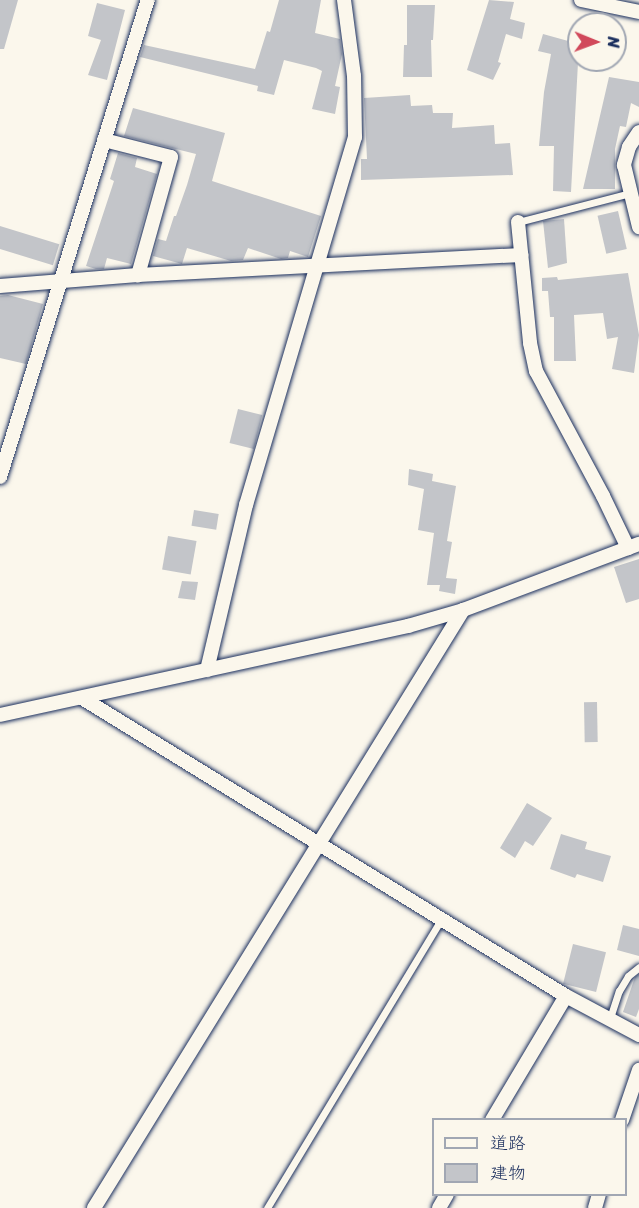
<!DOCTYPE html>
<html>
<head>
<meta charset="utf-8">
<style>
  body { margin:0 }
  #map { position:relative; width:639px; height:1208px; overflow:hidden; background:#fbf7ec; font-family:Sriracha,"Klee One",sans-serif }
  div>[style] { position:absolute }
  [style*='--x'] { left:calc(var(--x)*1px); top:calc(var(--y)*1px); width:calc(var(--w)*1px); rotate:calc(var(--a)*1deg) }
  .building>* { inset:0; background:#c3c5c9; transform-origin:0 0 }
  .roads { filter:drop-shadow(0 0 2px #1b2f5e) drop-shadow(0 0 2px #1b2f5e) }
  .service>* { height:7px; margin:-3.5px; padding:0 3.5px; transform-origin:3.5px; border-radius:3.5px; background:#fbf7ec }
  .minor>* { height:14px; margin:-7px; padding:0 7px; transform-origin:7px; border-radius:7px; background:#fbf7ec }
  span { translate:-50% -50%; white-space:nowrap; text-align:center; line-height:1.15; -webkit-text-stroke:6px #fbf7ec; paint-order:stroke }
  .legend { position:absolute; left:432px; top:1118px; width:195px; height:78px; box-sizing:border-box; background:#fbf7ec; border:2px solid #a1a7b3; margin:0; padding:8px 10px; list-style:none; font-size:18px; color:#1b2f5e }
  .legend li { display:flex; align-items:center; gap:12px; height:30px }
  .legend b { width:30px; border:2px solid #a1a7b3 }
  .north { position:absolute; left:567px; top:12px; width:60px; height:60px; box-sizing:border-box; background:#fbf7ec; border:2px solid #a1a7b3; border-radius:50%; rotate:91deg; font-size:16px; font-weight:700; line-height:24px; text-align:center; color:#1b2f5e }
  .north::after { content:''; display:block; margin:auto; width:21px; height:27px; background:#d1495b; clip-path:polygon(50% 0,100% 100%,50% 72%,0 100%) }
</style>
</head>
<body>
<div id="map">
  <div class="building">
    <i style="clip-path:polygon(0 0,18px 0,4px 49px,0 49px)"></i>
    <i style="clip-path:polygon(279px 0,321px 0,315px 33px,340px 39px,342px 54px,335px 86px,340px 87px,335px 114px,312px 109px,322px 71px,316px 68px,284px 60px,274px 95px,257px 91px,258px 86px,140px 57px,144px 45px,255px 69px,267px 31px,270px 32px)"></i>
    <i style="clip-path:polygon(489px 0,514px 2px,510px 19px,525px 23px,522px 39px,506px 34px,498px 62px,501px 63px,493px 80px,467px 70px)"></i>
    <i style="clip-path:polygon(97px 3px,125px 10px,107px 80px,88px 75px,101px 40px,88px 36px)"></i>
    <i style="clip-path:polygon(407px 5px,435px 5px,433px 40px,431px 40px,432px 77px,403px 77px,404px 45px,407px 45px)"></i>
    <i style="clip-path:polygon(543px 34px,579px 44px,571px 192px,553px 191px,554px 146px,539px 146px,544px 92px,551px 54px,538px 51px)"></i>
    <i style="clip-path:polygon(609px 77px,639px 82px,639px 107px,631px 103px,626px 127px,620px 126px,615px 149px,615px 189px,583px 189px)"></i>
    <i style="clip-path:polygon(410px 95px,411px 106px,432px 105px,433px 113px,453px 113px,452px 128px,494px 125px,495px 144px,510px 143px,513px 175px,361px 180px,361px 159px,367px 159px,364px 98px)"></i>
    <i style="clip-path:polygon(133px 108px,225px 133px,212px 181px,321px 216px,308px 257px,290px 251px,288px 258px,281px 259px,248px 248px,243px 260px,231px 261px,187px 248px,182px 264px,153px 256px,158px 239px,166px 241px,174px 216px,176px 216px,187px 185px,196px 154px,124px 136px)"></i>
    <i style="clip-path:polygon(118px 153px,137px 158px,135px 167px,157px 174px,131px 264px,107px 258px,104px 269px,96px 269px,86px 266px,114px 181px,110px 179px)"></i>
    <i style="left:618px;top:211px;width:39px;height:21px;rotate:77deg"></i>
    <i style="clip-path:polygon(564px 219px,567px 263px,548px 268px,543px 221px)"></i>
    <i style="left:0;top:226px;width:62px;height:22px;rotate:17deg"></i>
    <i style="clip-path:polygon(628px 273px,639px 335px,634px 373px,612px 369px,618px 337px,607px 339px,603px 313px,574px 315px,576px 361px,554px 361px,554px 317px,550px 317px,548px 291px,542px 291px,542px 278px,557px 277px,558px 280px)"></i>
    <i style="clip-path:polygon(8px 295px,43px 304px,26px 364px,0 358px,0 296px)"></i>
    <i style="left:238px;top:409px;width:25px;height:35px;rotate:14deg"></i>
    <i style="clip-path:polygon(409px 469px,433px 474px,432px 481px,456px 486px,447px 541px,452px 542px,446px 578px,457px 579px,455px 594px,439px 591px,440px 585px,427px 585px,434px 533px,418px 530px,424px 489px,408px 485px)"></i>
    <i style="left:194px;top:510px;width:25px;height:16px;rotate:9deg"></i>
    <i style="left:168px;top:536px;width:29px;height:34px;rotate:10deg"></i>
    <i style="clip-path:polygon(639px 559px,639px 599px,626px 603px,614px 567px)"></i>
    <i style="clip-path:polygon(182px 581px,198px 582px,195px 600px,178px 598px)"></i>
    <i style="left:597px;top:702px;width:40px;height:13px;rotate:89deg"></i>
    <i style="clip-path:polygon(527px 803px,552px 818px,533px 846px,525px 841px,515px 858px,500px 848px)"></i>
    <i style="clip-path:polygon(561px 834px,587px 842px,585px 849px,611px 856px,603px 882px,577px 874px,575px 878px,550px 869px)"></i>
    <i style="clip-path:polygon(623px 925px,639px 929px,639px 956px,617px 950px)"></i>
    <i style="left:573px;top:944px;width:34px;height:41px;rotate:14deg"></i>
    <i style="clip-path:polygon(639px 974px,639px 1009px,636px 1017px,623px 1012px,635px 977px)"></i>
  </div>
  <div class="roads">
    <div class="service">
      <i style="--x:518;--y:222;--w:116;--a:-14.5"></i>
      <i style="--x:609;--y:1021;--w:32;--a:-72"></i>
      <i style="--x:619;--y:991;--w:17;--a:-59"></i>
      <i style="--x:628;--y:976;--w:14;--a:-39"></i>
      <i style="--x:267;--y:1208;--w:337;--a:-58.9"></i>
    </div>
    <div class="minor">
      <i style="--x:581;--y:0;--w:59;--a:11.7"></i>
      <i style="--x:639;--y:132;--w:18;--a:124"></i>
      <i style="--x:629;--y:147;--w:19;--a:106"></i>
      <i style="--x:624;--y:165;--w:64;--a:76.4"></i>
      <i style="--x:104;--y:140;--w:69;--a:14.2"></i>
      <i style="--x:171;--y:157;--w:123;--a:105.6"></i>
      <i style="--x:518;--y:222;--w:122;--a:84.3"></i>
      <i style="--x:530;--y:343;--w:29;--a:78"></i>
      <i style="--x:536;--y:371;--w:142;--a:61.8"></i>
      <i style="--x:603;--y:496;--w:58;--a:64.3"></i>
      <i style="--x:0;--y:286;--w:138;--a:-4.6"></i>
      <i style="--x:138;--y:275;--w:384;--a:-3"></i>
      <i style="--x:0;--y:477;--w:499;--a:-72.8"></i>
      <i style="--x:207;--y:670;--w:170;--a:-76.7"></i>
      <i style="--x:246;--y:505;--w:384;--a:-73.5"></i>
      <i style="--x:355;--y:137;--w:61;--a:-90.9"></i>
      <i style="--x:354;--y:76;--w:77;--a:-97.5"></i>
      <i style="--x:82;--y:698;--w:568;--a:31.62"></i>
      <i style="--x:566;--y:996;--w:83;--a:28.1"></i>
      <i style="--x:0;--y:715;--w:418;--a:-12.3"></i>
      <i style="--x:408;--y:626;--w:57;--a:-16.2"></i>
      <i style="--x:463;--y:610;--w:188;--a:-20.6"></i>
      <i style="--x:492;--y:1120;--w:144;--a:-59.2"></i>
      <i style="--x:622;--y:1120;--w:53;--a:-71.2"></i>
      <i style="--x:94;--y:1208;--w:703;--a:-58.32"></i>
      <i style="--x:439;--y:1208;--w:16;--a:-60"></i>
      <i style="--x:595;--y:1208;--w:15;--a:-74"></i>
    </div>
  </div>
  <ul class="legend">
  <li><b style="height:8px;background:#fbf7ec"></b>道路</li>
  <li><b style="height:16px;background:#c3c5c9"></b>建物</li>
  </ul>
  <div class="north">N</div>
</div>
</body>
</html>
